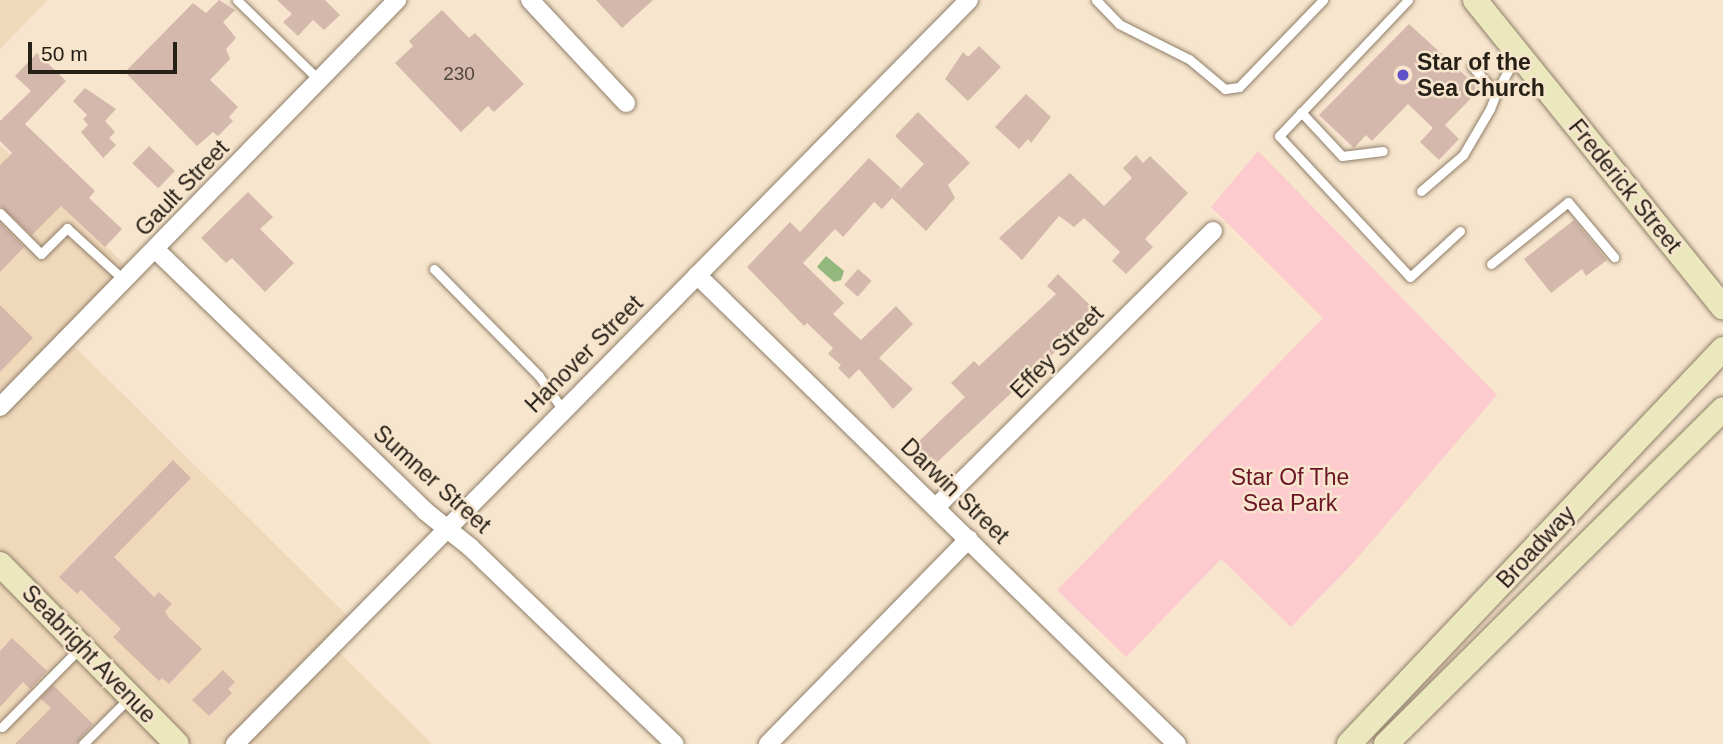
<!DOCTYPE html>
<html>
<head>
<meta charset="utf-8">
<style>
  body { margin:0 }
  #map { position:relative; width:1723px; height:744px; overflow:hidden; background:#f7e5cd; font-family:Helvetica,sans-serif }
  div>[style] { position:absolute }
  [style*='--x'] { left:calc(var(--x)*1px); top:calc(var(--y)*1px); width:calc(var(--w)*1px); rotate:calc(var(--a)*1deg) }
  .built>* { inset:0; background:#f0d9bb }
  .green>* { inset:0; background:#fdcbce }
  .water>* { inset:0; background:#92b87e }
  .building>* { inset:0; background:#d4b8ac; transform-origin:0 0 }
  .roads { filter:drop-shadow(0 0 2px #8f7e69) drop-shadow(0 0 2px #8f7e69) }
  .lane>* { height:9px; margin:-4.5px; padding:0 4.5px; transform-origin:4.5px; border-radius:4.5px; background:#fff }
  .street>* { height:18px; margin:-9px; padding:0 9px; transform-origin:9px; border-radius:9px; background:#fff }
  .secondary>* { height:24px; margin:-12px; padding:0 12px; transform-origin:12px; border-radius:12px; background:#ebe8be }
  .dots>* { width:19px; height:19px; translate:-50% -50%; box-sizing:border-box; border:4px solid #f7e5cd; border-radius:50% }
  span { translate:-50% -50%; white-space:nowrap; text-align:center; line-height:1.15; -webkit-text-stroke:5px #f7e5cd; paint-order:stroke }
  .number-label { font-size:19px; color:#52463c }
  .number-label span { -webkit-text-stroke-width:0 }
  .poi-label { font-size:23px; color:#262017; font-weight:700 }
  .left { translate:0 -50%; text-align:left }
  .street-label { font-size:23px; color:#262017 }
  .park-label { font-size:23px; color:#6c1527 }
  .scale { position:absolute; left:28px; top:42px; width:149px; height:32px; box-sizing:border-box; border:4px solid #262017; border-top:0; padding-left:9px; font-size:21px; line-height:24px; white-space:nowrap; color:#262017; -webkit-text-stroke:5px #f7e5cd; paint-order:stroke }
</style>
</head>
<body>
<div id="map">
  <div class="built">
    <i style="clip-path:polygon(0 0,48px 0,0 49px)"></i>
    <i style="clip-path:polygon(0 145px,134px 273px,70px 342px,357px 625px,335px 648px,432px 744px,0 744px)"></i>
  </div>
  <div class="green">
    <i style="clip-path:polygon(1258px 151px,1497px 395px,1353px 563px,1291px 627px,1221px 559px,1126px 657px,1057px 590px,1323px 318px,1211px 207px)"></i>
  </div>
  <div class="water">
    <i style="clip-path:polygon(826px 256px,844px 271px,841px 280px,834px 282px,817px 267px)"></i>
  </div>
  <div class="building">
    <i style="clip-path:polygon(219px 0,235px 10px,223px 22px,236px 38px,226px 49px,230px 59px,210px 80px,238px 107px,229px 117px,233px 121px,218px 136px,213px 132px,197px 146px,125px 72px,193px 3px,206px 13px)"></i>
    <i style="clip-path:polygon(277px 0,325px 0,340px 15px,324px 30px,313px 20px,298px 36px,283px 22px,292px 14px)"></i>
    <i style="clip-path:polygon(596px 0,653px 0,622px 28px)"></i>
    <i style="clip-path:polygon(442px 10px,469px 38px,475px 33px,524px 84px,494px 112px,488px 106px,461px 132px,395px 63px,413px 46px,409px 41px)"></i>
    <i style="clip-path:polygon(1409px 24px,1480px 89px,1445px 125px,1459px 139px,1439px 160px,1420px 142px,1433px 128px,1408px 104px,1372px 141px,1366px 135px,1354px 148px,1319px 115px)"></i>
    <i style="clip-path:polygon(979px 46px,1001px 67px,968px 101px,945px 79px,963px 52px,968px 57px)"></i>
    <i style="clip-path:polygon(37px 53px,66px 81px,25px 124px,95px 191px,89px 198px,122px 229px,105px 247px,61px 206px,32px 235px,0 206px,0 165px,12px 153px,0 141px,0 121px,31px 91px,15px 76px)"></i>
    <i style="clip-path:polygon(85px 88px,116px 109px,105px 121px,115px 132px,109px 138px,116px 145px,103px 158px,81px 132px,88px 125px,83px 119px,87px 115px,73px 101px)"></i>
    <i style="clip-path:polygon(1026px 94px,1051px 117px,1031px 143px,1028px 139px,1019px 149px,995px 127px)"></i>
    <i style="clip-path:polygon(918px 112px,970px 163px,948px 185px,955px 198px,926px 231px,892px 198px,924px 164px,895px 136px)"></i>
    <i style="left:149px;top:146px;width:36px;height:24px;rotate:44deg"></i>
    <i style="clip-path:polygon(1136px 155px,1143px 163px,1150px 156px,1188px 193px,1145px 239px,1153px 247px,1126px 274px,1112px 261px,1120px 252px,1084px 218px,1074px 227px,1059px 216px,1022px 260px,999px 238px,1070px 173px,1104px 206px,1132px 178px,1123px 168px)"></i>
    <i style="clip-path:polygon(869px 158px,901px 188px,882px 209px,874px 202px,843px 237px,835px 229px,803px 263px,844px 303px,833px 314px,861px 340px,896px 306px,913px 324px,879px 358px,913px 389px,893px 409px,859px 369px,849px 379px,838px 368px,841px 365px,828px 354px,833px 348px,807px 323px,804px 326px,747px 267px,790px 222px,800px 232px)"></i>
    <i style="clip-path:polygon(248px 192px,273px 217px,260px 229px,294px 263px,265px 292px,232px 258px,226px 263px,201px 238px)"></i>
    <i style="clip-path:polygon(1574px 220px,1607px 260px,1586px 276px,1582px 269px,1551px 293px,1524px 259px)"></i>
    <i style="clip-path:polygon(0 223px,24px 247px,0 272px)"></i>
    <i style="left:858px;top:269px;width:18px;height:21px;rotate:41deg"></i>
    <i style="clip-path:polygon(1058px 274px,1093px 308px,1051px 356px,933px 466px,914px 446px,965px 397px,951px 383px,974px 361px,979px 366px,1056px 294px,1047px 286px)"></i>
    <i style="clip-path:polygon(0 305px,33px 338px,0 372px)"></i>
    <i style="clip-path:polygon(173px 460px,191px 478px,114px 557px,154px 597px,159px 592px,172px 604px,165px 611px,169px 618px,202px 649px,169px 684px,162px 678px,159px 681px,113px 637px,121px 629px,81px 590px,77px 594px,59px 577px)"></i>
    <i style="clip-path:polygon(12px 638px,47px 671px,30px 689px,23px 682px,0 707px,0 651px)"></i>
    <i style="clip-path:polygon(223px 670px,235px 682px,228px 689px,232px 693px,209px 716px,192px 700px)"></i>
    <i style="clip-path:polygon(53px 685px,93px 724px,76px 744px,15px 744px,51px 708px,40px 698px)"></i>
  </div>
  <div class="roads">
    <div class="lane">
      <i style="--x:237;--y:0;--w:115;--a:44.3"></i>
      <i style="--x:1096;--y:0;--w:33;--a:46"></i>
      <i style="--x:1119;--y:24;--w:78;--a:26.6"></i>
      <i style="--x:1189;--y:59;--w:47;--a:39.8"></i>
      <i style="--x:1225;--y:89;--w:14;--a:-8"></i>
      <i style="--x:1239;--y:87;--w:121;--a:-46"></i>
      <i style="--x:1408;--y:0;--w:187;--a:133.5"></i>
      <i style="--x:1279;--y:136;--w:192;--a:47.1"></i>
      <i style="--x:1410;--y:277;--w:68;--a:-42.6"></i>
      <i style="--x:1496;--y:93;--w:44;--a:-61.7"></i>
      <i style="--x:1301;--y:112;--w:60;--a:47"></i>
      <i style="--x:1342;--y:156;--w:41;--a:-7"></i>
      <i style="--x:1421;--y:191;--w:55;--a:-40.6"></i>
      <i style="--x:1463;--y:155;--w:53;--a:-59.6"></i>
      <i style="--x:1490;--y:109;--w:17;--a:-69"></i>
      <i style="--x:1496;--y:93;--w:36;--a:-132"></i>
      <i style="--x:0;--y:213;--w:58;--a:45"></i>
      <i style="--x:41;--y:254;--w:37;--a:-45"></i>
      <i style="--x:67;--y:228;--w:79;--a:42.4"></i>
      <i style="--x:1491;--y:264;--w:99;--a:-38.8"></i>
      <i style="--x:1568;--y:202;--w:72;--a:50.1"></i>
      <i style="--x:434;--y:269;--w:150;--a:45.5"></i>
      <i style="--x:539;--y:376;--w:42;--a:54.8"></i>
      <i style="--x:2;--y:727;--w:112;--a:-45.4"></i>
      <i style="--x:83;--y:744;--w:66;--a:-45"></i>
    </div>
    <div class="street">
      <i style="--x:530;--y:0;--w:141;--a:47"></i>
      <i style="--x:156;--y:250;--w:375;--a:44.1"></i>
      <i style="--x:425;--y:511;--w:58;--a:38.7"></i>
      <i style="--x:470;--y:547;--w:284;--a:43.9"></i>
      <i style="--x:697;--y:275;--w:671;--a:44.34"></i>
      <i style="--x:0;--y:407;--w:569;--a:-45.71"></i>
      <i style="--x:936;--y:507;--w:391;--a:-44.9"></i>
      <i style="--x:235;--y:744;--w:1045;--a:-45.39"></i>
      <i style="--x:768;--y:744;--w:287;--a:-45.6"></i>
    </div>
    <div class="secondary">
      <i style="--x:1475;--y:0;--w:395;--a:51.1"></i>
      <i style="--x:0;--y:564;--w:252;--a:45.5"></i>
      <i style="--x:1349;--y:744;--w:544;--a:-46.56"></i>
      <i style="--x:1386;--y:744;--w:475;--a:-44.8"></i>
    </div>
  </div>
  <div class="dots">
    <i style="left:1403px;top:75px;background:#5f50c9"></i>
  </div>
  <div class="number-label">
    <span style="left:459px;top:74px">230</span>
  </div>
  <div class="poi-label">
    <span class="left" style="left:1417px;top:75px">Star of the<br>Sea Church</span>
  </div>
  <div class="street-label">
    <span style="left:1625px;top:186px;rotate:51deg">Frederick Street</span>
    <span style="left:182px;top:188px;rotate:-46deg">Gault Street</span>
    <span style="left:1057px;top:352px;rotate:-45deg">Effey Street</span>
    <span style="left:584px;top:354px;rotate:-45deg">Hanover Street</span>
    <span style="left:432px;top:479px;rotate:42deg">Sumner Street</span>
    <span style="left:955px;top:491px;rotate:44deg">Darwin Street</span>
    <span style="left:1536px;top:547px;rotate:-47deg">Broadway</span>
    <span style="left:89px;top:654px;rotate:46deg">Seabright Avenue</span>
  </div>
  <div class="park-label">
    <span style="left:1290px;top:490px">Star Of The<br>Sea Park</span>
  </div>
  <div class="scale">50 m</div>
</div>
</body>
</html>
